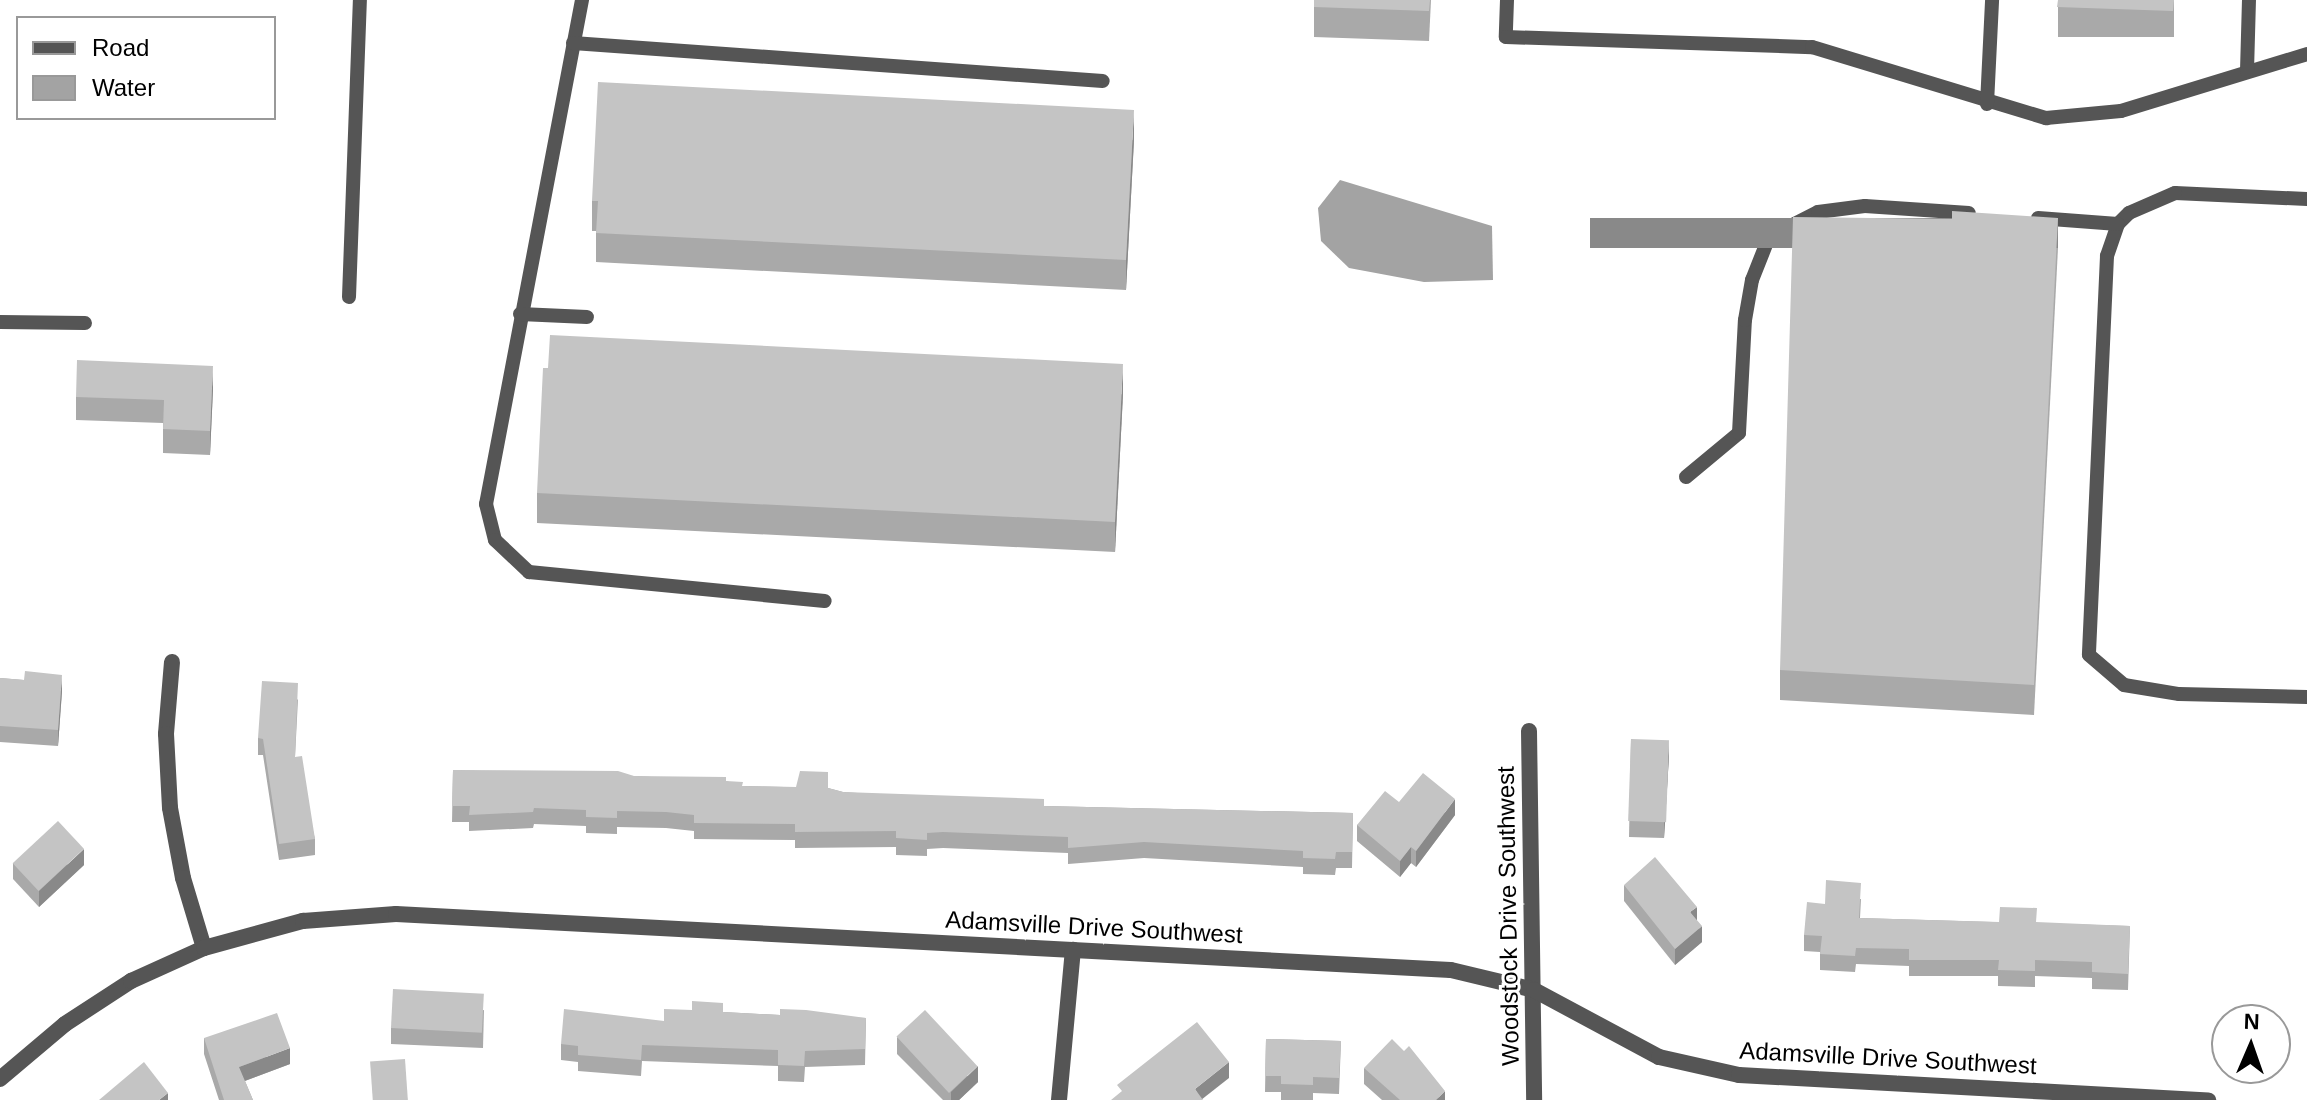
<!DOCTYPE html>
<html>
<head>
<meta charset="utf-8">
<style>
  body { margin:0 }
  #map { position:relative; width:2307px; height:1100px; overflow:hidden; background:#fff; font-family:Helvetica,sans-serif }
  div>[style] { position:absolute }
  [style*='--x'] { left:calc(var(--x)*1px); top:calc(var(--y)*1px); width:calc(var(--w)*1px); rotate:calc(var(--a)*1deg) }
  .water>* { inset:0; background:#a3a3a3 }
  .service>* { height:14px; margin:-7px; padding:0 7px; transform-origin:7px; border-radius:7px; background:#555 }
  .minor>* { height:16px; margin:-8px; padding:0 8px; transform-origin:8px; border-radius:8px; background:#555 }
  .wall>* { inset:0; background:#a9a9a9; transform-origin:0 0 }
  .shaded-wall>* { inset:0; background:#898989; transform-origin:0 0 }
  .building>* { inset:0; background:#c4c4c4; transform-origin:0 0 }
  span { translate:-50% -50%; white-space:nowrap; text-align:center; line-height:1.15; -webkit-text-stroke:6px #fff; paint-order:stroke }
  .street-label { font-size:24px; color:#000 }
  .legend { position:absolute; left:16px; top:16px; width:260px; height:104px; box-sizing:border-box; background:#fff; border:2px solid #999; margin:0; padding:10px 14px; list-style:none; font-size:24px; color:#000 }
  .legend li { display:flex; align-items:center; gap:16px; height:40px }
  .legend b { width:40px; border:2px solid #999 }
  .north { position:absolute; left:2211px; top:1004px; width:80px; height:80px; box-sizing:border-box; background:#fff; border:2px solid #999; border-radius:50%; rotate:2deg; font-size:22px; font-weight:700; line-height:32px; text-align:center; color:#000 }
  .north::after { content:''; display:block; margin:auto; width:28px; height:36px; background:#000; clip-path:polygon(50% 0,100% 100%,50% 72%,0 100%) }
</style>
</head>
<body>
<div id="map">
  <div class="water">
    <i style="clip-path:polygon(1340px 180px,1492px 226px,1493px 280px,1424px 282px,1349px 268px,1321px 241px,1318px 208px)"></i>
  </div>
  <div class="service">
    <i style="--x:582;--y:0;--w:513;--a:100.78"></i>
    <i style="--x:486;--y:504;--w:37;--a:76"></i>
    <i style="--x:495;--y:540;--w:47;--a:43.3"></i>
    <i style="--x:529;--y:572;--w:297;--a:5.6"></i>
    <i style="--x:1507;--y:0;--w:37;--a:92"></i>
    <i style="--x:1506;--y:37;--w:306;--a:1.9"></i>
    <i style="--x:1812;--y:47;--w:245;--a:16.9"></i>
    <i style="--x:2046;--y:118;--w:75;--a:-5.3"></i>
    <i style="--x:2121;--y:111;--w:195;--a:-17"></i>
    <i style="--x:573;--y:43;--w:531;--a:4.1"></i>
    <i style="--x:2247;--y:71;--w:71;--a:-88.4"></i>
    <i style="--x:1987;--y:104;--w:104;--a:-87.2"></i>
    <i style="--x:2307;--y:199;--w:132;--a:-177.4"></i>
    <i style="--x:2175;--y:193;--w:50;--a:156.5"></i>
    <i style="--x:2129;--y:213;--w:16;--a:135"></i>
    <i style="--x:2118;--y:224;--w:34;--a:109"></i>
    <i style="--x:2107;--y:256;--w:399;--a:92.6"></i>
    <i style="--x:2089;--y:655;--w:46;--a:40.6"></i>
    <i style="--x:2124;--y:685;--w:56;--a:9.3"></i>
    <i style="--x:2179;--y:694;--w:128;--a:1.3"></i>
    <i style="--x:2038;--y:218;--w:80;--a:4.3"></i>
    <i style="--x:349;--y:297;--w:297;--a:-87.9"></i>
    <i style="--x:520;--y:314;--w:67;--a:2.6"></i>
    <i style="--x:0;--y:322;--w:85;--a:0.7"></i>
    <i style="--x:1686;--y:477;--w:69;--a:-39.7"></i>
    <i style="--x:1739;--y:433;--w:113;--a:-87"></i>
    <i style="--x:1745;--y:320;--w:41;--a:-80.1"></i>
    <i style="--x:1752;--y:280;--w:46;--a:-68.4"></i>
    <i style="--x:1769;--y:237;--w:55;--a:-27"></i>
    <i style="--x:1818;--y:212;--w:47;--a:-7.3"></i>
    <i style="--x:1865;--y:206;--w:104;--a:3.9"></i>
  </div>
  <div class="minor">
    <i style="--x:172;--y:662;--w:72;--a:94.8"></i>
    <i style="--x:166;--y:734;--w:74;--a:86.9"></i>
    <i style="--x:170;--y:808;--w:71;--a:79.5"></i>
    <i style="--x:183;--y:878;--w:73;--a:73.3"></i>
    <i style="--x:1529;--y:731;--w:369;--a:89.2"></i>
    <i style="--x:0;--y:1079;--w:85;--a:-40.2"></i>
    <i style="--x:65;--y:1024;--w:79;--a:-33.1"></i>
    <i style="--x:131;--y:981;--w:80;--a:-24.3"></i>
    <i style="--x:204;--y:948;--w:103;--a:-15.3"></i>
    <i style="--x:303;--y:921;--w:93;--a:-4.3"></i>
    <i style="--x:396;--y:914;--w:1056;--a:3.04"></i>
    <i style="--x:1451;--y:970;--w:85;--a:13.5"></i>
    <i style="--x:1534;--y:990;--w:142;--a:28.2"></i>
    <i style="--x:1659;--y:1057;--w:82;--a:12.7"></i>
    <i style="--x:1739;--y:1075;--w:470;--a:3.1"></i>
    <i style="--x:1059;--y:1100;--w:151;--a:-84.7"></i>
  </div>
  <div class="wall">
    <i style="clip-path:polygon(1431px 0,1429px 41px,1314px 37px,1314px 7px)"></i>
    <i style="left:2058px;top:0;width:116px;height:37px"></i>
    <i style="clip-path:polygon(1134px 140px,1126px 290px,596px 262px,596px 231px,592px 231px,592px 201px)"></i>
    <i style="clip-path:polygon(1952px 219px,2058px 248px,2034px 715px,1780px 700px,1780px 670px)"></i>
    <i style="clip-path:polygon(213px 389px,210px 455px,163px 453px,163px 423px,76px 420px,76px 397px)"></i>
    <i style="clip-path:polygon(1123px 394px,1115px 552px,537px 523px,537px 493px)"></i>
    <i style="clip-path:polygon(0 678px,24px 680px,62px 691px,58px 746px,0 742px)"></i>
    <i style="clip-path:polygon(298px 699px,295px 757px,315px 839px,315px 855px,279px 860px,263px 755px,258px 755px,258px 738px)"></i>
    <i style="clip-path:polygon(1631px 739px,1669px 756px,1664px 838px,1629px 837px)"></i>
    <i style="clip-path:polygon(453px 770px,634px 776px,726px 781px,742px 786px,828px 788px,843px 792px,1044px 806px,1353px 813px,1352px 868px,1336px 868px,1335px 875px,1303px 874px,1303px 867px,1144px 858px,1068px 864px,1068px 853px,943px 848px,927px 849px,927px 856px,896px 855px,896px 847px,795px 848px,795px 840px,694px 839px,694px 831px,666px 828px,617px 827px,617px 834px,586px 833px,586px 826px,534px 824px,533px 828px,469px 831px,469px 822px,452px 822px)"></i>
    <i style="clip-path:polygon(1399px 802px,1455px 815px,1416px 867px,1411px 863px,1400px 877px,1357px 841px,1357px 825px)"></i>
    <i style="clip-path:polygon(13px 863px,84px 865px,39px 907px,13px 879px)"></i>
    <i style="clip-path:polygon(1624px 885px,1697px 921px,1702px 942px,1675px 965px,1624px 901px)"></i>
    <i style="clip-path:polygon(1861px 899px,1860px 918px,2130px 926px,2128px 990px,2092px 989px,2092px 978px,2035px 976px,2035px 987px,1998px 986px,1998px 976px,1909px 976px,1909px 966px,1856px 964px,1855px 972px,1820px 970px,1820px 952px,1804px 951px,1804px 935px,1825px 904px)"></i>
    <i style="clip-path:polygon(484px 1010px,483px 1048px,391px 1044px,391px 1028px)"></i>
    <i style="clip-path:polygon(723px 1012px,780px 1015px,866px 1018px,865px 1065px,805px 1067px,804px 1082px,778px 1081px,778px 1066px,642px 1061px,641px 1076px,578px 1071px,578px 1062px,561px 1060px,561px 1044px,664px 1021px)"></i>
    <i style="clip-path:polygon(897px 1037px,978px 1082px,959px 1100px,943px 1100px,897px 1054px)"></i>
    <i style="clip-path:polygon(204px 1038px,290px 1064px,245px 1081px,253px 1100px,219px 1100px,204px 1054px)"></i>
    <i style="clip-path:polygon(1266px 1039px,1341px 1041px,1339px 1094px,1313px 1093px,1313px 1100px,1281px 1100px,1281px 1092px,1265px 1092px)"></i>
    <i style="clip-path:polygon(1364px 1068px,1445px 1100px,1382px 1100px,1364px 1084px)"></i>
  </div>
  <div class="shaded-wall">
    <i style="clip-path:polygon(1134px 110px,1134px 140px,1126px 290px,1126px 260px)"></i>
    <i style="left:2058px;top:218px;width:30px;height:468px;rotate:90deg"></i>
    <i style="clip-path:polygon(1123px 364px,1123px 394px,1115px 552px,1115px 522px)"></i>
    <i style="clip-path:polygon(213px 366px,213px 389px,210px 455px,210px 431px)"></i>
    <i style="clip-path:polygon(62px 675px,62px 691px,58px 746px,58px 730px)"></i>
    <i style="clip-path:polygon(1669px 740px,1669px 756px,1664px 838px,1664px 822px)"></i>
    <i style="clip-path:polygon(1455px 799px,1455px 815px,1416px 867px,1416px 851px)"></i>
    <i style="clip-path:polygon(1411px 847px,1411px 863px,1400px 877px,1400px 861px)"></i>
    <i style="clip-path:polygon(84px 849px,84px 865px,39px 907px,39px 891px)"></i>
    <i style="clip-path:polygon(1697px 907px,1697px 923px,1690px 912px)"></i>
    <i style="clip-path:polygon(1702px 926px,1702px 942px,1675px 965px,1675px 949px)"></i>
    <i style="clip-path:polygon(290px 1048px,290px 1064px,239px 1083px,239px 1067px)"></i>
    <i style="clip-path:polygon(1229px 1062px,1229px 1078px,1201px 1100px,1195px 1089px)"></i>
    <i style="clip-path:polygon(978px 1066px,978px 1082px,959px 1100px,951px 1100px,951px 1092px)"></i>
    <i style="clip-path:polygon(1445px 1091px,1445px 1100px,1436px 1100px)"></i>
    <i style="clip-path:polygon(168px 1093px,168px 1100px,159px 1100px)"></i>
  </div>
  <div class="building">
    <i style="clip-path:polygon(1314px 0,1430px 0,1429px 11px,1314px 7px)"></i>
    <i style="clip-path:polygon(2058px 0,2174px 0,2173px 11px,2057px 7px)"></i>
    <i style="clip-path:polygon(598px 82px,1134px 110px,1126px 260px,596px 233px,598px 201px,592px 201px)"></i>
    <i style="clip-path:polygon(1952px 211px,2058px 218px,2034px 685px,1780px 670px,1793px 217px,1952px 219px)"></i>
    <i style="clip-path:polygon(550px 335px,1123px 364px,1115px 522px,537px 493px,543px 368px,548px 368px)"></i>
    <i style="clip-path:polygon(77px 360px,213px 366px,210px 431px,163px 429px,164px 400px,76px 397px)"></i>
    <i style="clip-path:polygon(25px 671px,62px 675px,58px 730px,0 726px,0 678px,24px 680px)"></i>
    <i style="clip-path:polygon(262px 681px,298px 683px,295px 757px,302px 756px,315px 839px,279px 844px,263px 739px,258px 738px)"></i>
    <i style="left:1631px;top:739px;width:38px;height:82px;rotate:2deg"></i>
    <i style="clip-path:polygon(453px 770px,618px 771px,634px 776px,726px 777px,726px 781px,743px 782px,742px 786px,796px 787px,800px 771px,828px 772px,828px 788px,843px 792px,1044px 799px,1044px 806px,1353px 813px,1352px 852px,1336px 852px,1335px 859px,1303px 858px,1303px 851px,1144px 842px,1068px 848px,1068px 837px,943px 832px,927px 833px,927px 840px,896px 838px,896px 831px,795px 832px,795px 824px,694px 823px,694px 815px,666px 812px,617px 811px,617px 818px,586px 817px,586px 810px,534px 808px,533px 812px,469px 815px,470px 806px,452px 806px)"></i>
    <i style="clip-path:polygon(1423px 773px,1455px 799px,1416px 851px,1411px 847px,1400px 861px,1357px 825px,1385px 791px,1399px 802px)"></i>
    <i style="left:58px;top:821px;width:38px;height:62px;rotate:47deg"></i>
    <i style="clip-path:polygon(1655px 857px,1697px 907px,1690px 912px,1702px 926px,1675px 949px,1624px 885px)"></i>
    <i style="clip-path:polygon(1826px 880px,1861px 883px,1859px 918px,1999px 922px,2000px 907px,2037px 908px,2036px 922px,2130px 926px,2128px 974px,2092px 972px,2092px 962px,2035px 960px,2035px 971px,1998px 970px,1999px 960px,1909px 960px,1909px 949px,1856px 948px,1855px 956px,1820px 954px,1822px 936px,1804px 935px,1807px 902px,1825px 904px)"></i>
    <i style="left:393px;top:989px;width:91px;height:39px;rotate:3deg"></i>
    <i style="clip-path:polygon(692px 1001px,723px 1003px,723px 1012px,780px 1015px,780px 1009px,806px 1010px,866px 1018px,865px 1049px,805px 1051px,804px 1066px,778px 1065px,778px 1050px,642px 1045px,641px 1060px,578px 1055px,578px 1046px,561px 1044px,564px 1009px,664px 1021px,664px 1009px,692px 1010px)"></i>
    <i style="left:925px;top:1010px;width:77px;height:39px;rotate:47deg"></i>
    <i style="clip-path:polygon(277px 1013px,290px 1048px,239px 1067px,253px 1100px,224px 1100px,204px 1038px)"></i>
    <i style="clip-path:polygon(1197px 1022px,1229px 1062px,1195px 1089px,1203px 1100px,1111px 1100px,1122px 1091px,1117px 1085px)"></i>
    <i style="clip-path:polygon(1266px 1039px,1341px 1041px,1339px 1078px,1313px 1077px,1313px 1085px,1281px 1084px,1281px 1076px,1265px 1076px)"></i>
    <i style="clip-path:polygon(1392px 1039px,1404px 1051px,1409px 1046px,1445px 1091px,1436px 1100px,1400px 1100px,1364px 1068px)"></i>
    <i style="left:405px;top:1059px;width:41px;height:35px;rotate:86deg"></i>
    <i style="clip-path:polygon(144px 1062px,168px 1093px,159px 1100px,99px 1100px)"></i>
  </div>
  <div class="street-label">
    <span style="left:1508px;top:916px;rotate:-91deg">Woodstock Drive Southwest</span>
    <span style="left:1094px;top:927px;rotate:3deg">Adamsville Drive Southwest</span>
    <span style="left:1888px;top:1058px;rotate:3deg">Adamsville Drive Southwest</span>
  </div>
  <ul class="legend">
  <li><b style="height:10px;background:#555"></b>Road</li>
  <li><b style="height:22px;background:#a3a3a3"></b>Water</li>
  </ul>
  <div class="north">N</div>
</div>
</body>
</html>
